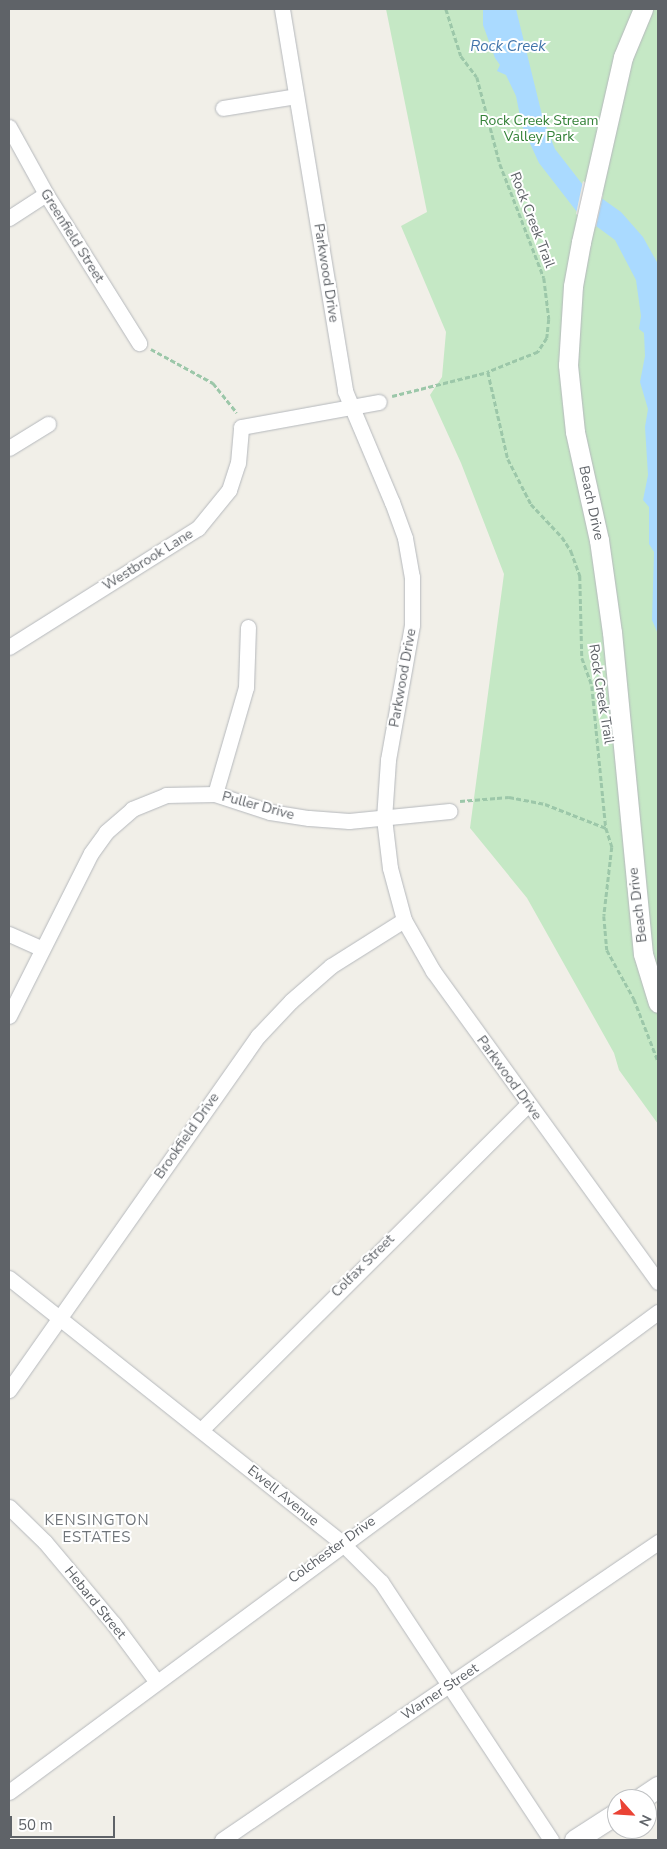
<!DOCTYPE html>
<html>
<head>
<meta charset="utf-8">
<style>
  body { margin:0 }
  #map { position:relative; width:667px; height:1849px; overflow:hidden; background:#f1efe8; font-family:"Nunito Sans",sans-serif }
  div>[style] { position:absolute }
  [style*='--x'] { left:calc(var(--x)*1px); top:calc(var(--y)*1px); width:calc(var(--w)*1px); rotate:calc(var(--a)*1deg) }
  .green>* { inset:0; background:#c5e8c5 }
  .water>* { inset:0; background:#aadaff }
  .pier>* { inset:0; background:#f1efe8 }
  .path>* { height:2.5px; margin-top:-1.25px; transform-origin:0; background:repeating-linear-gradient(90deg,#9cc7a9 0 5px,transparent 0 7.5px) }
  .roads { filter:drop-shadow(0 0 1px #b5b8bc) drop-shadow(0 0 1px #b5b8bc) }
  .minor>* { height:15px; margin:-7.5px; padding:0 7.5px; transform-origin:7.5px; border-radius:7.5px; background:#fff }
  .tertiary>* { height:19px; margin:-9.5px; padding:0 9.5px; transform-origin:9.5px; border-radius:9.5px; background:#fff }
  .secondary>* { height:21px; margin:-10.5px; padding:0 10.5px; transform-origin:10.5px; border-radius:10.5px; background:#fff }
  span { translate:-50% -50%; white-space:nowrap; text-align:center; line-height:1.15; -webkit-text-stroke:4px #fff; paint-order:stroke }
  .park-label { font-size:14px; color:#348238 }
  .street-label { font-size:14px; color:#5f6368 }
  .water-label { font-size:15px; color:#4174aa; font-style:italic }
  .neighbourhood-label { font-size:15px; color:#70757a; letter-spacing:1px }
  .frame { position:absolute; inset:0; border:10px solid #5f6368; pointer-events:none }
  .north { position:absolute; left:607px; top:1789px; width:50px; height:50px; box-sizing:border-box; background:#fff; border:1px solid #bfc1c3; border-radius:50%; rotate:116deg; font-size:14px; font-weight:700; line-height:20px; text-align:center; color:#5f6368 }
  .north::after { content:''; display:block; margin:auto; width:18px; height:22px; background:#ea4335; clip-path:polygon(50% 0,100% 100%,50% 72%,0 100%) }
  .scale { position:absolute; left:10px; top:1816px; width:105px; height:22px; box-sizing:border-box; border:2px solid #5f6368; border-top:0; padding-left:6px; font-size:15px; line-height:18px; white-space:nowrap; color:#5f6368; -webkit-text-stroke:4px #fff; paint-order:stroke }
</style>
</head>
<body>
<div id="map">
  <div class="green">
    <i style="clip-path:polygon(386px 9px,658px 9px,658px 1124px,619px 1070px,614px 1053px,527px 898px,470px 828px,504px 574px,461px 463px,430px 395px,442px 377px,446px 332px,401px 226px,427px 212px)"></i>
  </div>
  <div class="water">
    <i style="clip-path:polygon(483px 9px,516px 9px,543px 119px,555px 149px,583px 185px,621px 212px,643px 237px,658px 264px,658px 634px,652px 620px,654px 552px,649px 544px,649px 507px,643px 500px,648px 475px,645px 427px,648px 409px,640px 382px,645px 356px,644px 333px,639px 329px,641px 316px,636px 280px,615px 240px,577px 212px,539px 163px,522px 126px,516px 96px,506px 75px,497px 71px,500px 65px,495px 58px,483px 25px)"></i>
  </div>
  <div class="pier">
    <i style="clip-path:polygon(583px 181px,603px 195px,596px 227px,576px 214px)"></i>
  </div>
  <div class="path">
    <i style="--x:446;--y:9;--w:49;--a:72.3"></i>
    <i style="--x:461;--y:56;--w:26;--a:53"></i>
    <i style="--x:477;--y:77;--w:90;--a:75.2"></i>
    <i style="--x:500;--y:164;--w:122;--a:68.9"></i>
    <i style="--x:544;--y:278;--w:41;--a:83"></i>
    <i style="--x:549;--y:319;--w:19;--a:96"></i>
    <i style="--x:547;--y:338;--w:17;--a:123"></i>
    <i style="--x:538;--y:352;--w:54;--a:158.2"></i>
    <i style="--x:488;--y:372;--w:89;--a:77.1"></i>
    <i style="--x:508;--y:459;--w:51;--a:62.9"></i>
    <i style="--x:531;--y:504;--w:45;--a:46.8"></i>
    <i style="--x:562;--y:537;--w:17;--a:57"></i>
    <i style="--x:571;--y:551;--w:27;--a:70"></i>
    <i style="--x:580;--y:576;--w:82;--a:88.6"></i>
    <i style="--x:582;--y:658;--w:30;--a:70"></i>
    <i style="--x:592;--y:686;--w:143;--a:84.4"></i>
    <i style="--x:606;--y:828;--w:20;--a:72"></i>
    <i style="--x:612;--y:847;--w:69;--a:96.6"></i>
    <i style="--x:604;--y:916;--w:34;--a:85"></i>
    <i style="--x:607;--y:950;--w:56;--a:61.1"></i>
    <i style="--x:634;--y:999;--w:66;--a:68.8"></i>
    <i style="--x:151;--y:349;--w:71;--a:28.7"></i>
    <i style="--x:213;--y:383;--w:38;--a:51"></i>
    <i style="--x:392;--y:396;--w:99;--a:-14"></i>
    <i style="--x:460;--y:801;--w:49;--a:-4.7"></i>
    <i style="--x:509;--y:797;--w:37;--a:11"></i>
    <i style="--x:545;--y:804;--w:66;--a:21.5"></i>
  </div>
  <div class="roads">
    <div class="minor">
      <i style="--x:282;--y:9;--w:387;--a:80.6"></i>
      <i style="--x:345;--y:391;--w:121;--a:67.1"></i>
      <i style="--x:392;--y:502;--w:38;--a:70"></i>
      <i style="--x:405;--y:538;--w:40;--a:80"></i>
      <i style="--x:412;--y:577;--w:48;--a:90"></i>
      <i style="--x:412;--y:625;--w:137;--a:100.1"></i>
      <i style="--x:388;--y:760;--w:58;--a:93.9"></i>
      <i style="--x:384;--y:818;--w:50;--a:83.2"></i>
      <i style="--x:390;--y:868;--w:54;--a:74.9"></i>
      <i style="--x:404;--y:920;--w:59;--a:60.4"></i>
      <i style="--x:433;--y:971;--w:384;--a:54.1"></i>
      <i style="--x:223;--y:108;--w:74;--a:-9.3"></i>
      <i style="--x:9;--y:127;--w:77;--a:61.1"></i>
      <i style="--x:46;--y:194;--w:176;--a:58"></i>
      <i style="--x:9;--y:218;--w:44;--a:-33"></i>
      <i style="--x:9;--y:448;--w:46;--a:-31.6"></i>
      <i style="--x:9;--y:647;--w:223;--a:-32.2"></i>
      <i style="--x:198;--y:528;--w:49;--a:-50.8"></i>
      <i style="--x:229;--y:490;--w:28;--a:-72"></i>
      <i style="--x:238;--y:463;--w:36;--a:-85"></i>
      <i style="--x:241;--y:427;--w:140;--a:-10.3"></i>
      <i style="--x:215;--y:794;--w:111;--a:-73.8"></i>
      <i style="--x:246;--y:687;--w:60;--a:-88.1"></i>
      <i style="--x:9;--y:934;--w:36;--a:24"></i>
      <i style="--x:9;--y:1016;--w:182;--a:-63.3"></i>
      <i style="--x:91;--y:853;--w:26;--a:-54"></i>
      <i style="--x:106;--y:832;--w:35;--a:-41"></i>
      <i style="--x:132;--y:809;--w:37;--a:-22"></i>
      <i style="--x:166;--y:795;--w:49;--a:-1.2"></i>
      <i style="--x:215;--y:794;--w:58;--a:18.1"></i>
      <i style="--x:270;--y:812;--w:39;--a:9"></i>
      <i style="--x:309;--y:818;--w:40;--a:4.3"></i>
      <i style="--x:349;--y:821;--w:101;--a:-5.7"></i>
      <i style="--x:9;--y:1278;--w:426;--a:38.5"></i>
      <i style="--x:342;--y:1543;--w:55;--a:45"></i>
      <i style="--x:381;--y:1582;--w:309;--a:56.6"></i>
      <i style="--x:9;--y:1390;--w:433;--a:-54.9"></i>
      <i style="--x:258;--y:1036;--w:48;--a:-46.7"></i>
      <i style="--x:291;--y:1001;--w:53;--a:-41.2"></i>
      <i style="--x:331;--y:966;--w:86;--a:-32.2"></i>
      <i style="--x:201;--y:1430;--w:462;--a:-44.9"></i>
      <i style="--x:9;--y:1507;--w:50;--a:44.2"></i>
      <i style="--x:45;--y:1542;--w:106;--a:50"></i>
      <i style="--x:113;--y:1623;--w:72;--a:53.4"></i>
      <i style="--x:9;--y:1792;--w:807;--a:-36.49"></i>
      <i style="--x:222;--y:1840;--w:528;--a:-34.35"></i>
    </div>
    <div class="tertiary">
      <i style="--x:643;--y:9;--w:52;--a:112.6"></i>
      <i style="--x:623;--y:57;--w:190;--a:102.8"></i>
      <i style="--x:581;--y:242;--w:45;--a:100.3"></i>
      <i style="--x:573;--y:286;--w:79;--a:93.6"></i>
      <i style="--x:568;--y:365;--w:67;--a:84"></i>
      <i style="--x:575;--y:432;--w:111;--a:77.5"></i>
      <i style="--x:599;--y:540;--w:93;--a:82"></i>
      <i style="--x:612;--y:632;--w:323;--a:84.5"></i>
      <i style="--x:643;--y:954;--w:51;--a:73"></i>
    </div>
    <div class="secondary">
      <i style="--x:640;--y:1799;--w:22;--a:-34"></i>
      <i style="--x:575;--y:1840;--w:50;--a:-32.7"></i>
    </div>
  </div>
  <div class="park-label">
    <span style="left:539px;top:129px">Rock Creek Stream<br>Valley Park</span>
  </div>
  <div class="street-label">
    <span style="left:532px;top:220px;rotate:69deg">Rock Creek Trail</span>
    <span style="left:72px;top:236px;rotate:58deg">Greenfield Street</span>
    <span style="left:326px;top:273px;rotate:81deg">Parkwood Drive</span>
    <span style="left:591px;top:503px;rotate:78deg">Beach Drive</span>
    <span style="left:148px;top:560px;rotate:-32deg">Westbrook Lane</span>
    <span style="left:403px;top:678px;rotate:-80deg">Parkwood Drive</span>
    <span style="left:601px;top:694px;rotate:81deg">Rock Creek Trail</span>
    <span style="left:258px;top:806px;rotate:15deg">Puller Drive</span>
    <span style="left:638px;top:905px;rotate:-97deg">Beach Drive</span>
    <span style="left:509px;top:1078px;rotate:54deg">Parkwood Drive</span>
    <span style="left:187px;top:1136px;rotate:-55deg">Brookfield Drive</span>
    <span style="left:363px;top:1266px;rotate:-45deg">Colfax Street</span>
    <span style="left:283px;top:1496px;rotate:39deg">Ewell Avenue</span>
    <span style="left:332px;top:1550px;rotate:-36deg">Colchester Drive</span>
    <span style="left:95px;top:1603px;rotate:51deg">Hebard Street</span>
    <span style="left:440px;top:1692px;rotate:-34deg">Warner Street</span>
  </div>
  <div class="water-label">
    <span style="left:508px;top:47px">Rock Creek</span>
  </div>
  <div class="neighbourhood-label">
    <span style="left:97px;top:1529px">KENSINGTON<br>ESTATES</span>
  </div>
  <div class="frame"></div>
  <div class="north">N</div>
  <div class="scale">50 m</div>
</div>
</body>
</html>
